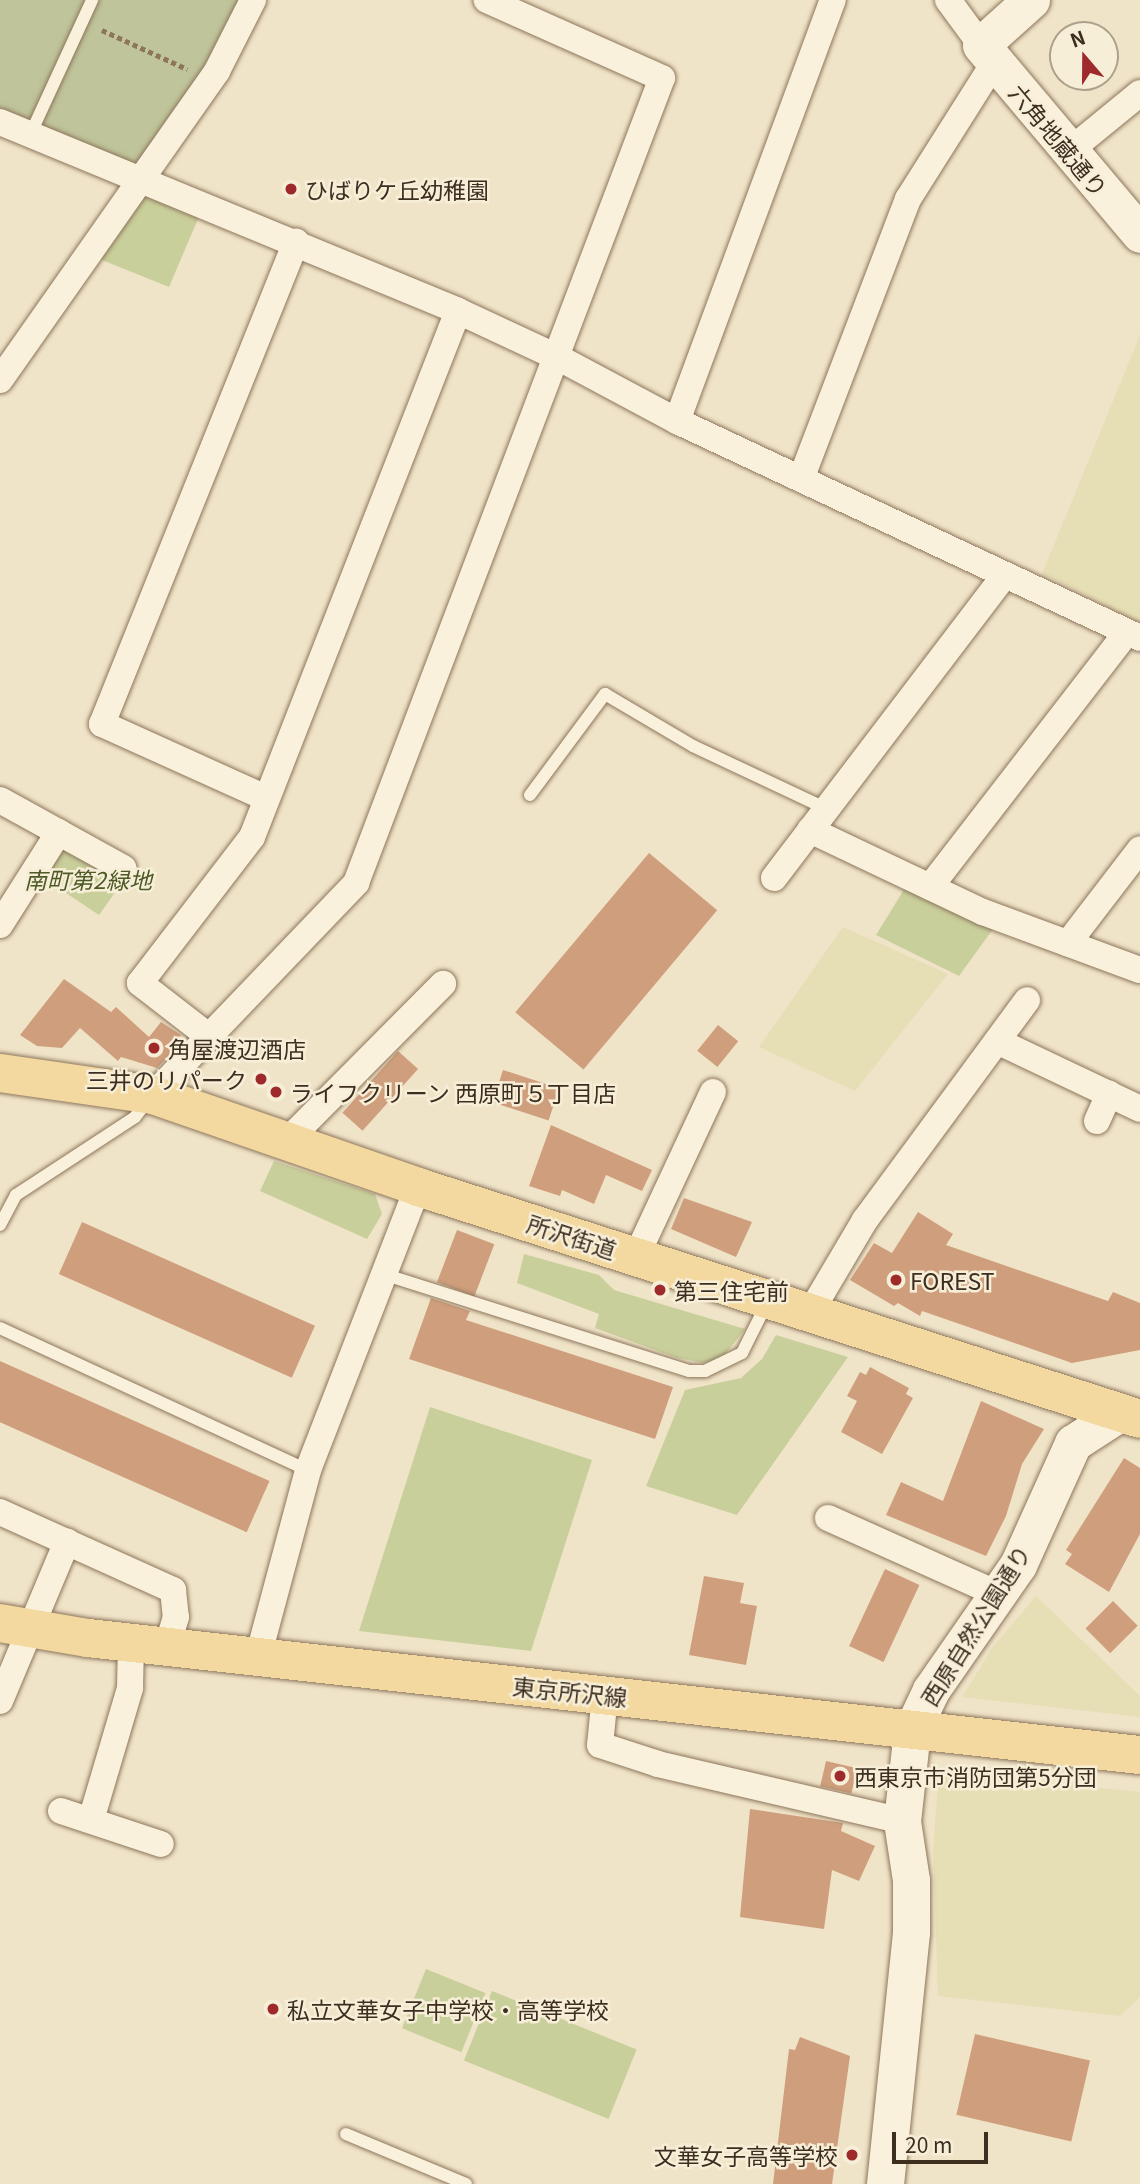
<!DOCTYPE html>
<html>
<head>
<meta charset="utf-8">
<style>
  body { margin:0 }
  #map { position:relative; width:1140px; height:2184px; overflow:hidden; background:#f0e4c8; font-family:Georgia,"Noto Sans JP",serif }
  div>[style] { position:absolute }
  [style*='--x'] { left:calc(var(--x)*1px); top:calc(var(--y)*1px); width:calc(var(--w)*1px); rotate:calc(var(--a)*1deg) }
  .farmland>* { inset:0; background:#e6deb5 }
  .green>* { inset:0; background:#c9cf9b; transform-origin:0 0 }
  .cemetery>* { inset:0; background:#bfc49a }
  .building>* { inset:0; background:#cf9f7d; transform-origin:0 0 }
  .path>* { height:4.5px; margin-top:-2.25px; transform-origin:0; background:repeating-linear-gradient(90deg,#8d765c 0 5px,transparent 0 8.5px) }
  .roads { filter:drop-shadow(0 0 2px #8d765c) drop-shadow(0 0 2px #8d765c) }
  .lane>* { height:12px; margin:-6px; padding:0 6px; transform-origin:6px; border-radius:6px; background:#faf1dc }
  .street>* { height:26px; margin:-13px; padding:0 13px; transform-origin:13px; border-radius:13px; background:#faf1dc }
  .secondary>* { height:37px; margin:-18.5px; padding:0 18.5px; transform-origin:18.5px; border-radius:18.5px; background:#faf1dc }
  .primary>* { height:38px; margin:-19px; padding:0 19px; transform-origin:19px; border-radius:19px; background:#f3d9a0 }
  .dots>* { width:19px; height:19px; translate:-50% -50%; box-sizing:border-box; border:4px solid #f7eed8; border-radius:50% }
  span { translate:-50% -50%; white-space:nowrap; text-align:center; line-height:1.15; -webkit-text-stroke:5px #f7eed8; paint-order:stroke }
  .street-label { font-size:23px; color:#3d2e20 }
  .poi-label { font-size:23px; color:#3d2e20 }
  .left { translate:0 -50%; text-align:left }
  .right { translate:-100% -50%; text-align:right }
  .park-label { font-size:23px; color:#4d5a26; font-style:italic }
  .north { position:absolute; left:1049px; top:21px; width:70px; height:70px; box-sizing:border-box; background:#f7eed8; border:2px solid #ada18e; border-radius:50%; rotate:340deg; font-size:19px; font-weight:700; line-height:28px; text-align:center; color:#3d2e20 }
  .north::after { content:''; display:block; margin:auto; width:24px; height:32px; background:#9e2a2b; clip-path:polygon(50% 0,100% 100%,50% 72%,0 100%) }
  .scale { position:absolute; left:892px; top:2132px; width:96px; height:32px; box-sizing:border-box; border:4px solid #3d2e20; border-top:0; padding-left:9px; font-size:21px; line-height:24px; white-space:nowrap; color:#3d2e20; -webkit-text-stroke:5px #f7eed8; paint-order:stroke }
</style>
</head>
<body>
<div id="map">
  <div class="farmland">
    <i style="clip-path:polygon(1140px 335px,1140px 622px,1042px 574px)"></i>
    <i style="clip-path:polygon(843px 927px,948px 974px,855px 1091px,759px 1047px)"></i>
    <i style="clip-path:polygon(1036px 1596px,1140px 1696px,1140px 1717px,962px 1697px,993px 1647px)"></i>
    <i style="clip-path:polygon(939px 1771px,1140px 1792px,1140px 1997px,1120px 2016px,938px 1996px,933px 1850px)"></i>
  </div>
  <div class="green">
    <i style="clip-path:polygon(139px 191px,201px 212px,169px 287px,97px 258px)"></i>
    <i style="clip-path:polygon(59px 837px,128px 874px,99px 915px,36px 873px)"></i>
    <i style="clip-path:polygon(908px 883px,996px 925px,959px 976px,876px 935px)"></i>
    <i style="clip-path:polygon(274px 1161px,375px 1194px,382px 1214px,367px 1239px,260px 1191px)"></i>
    <i style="clip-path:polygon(524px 1254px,599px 1275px,614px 1290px,745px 1329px,723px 1357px,704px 1363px,677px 1358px,595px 1328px,599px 1314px,517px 1283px)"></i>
    <i style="clip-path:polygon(776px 1335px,848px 1357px,737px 1515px,646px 1486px,685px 1390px,741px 1378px,762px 1359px)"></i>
    <i style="clip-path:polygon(430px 1407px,592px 1460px,531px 1651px,359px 1631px)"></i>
    <i style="left:426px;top:1969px;width:64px;height:64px;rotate:22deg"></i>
    <i style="left:492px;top:1991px;width:156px;height:75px;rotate:22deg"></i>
  </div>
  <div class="cemetery">
    <i style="clip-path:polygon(0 0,241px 0,208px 63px,137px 170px,0 111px)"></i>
  </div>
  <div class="building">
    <i style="left:649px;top:853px;width:89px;height:208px;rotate:40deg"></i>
    <i style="clip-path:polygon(64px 979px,111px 1012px,116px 1007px,149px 1037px,161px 1022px,181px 1035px,170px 1055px,157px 1068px,121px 1057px,118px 1061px,80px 1028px,62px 1048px,37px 1046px,20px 1035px)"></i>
    <i style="left:718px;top:1025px;width:26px;height:33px;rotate:39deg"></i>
    <i style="left:398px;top:1051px;width:27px;height:83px;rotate:42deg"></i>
    <i style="left:503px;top:1070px;width:59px;height:34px;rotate:18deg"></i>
    <i style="clip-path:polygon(551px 1125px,652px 1170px,642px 1191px,606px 1175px,594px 1204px,562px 1190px,560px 1196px,529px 1186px)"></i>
    <i style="clip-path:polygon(684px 1198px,752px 1222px,736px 1257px,671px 1229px)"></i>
    <i style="clip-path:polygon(918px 1212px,953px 1234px,946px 1245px,1108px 1301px,1113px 1292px,1140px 1303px,1140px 1350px,1072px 1363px,922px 1311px,920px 1316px,898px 1303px,894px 1306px,850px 1280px,874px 1243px,892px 1253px)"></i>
    <i style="left:82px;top:1222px;width:255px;height:57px;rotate:24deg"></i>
    <i style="left:457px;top:1230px;width:40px;height:56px;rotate:21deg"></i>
    <i style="clip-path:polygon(431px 1298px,470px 1311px,466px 1320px,673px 1387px,655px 1439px,409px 1359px)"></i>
    <i style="left:0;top:1361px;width:295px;height:56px;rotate:24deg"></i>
    <i style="clip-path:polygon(870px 1367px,909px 1388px,906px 1394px,913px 1398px,882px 1454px,841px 1432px,857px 1401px,847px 1396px,860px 1372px,866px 1375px)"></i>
    <i style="clip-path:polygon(981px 1401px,1044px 1429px,1022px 1464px,1006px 1516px,986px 1556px,886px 1515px,901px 1482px,943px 1501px)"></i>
    <i style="clip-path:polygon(1124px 1458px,1140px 1468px,1140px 1534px,1109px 1592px,1065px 1564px,1072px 1554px,1066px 1550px)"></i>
    <i style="left:885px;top:1569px;width:38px;height:85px;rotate:25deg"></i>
    <i style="clip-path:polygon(704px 1576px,744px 1583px,740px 1603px,757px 1606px,746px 1665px,689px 1655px)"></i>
    <i style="left:1113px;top:1601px;width:35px;height:39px;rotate:45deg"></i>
    <i style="left:826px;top:1761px;width:32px;height:26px;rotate:13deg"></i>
    <i style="clip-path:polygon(750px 1809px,843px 1823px,841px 1831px,875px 1846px,859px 1881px,832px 1870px,824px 1929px,740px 1917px)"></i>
    <i style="left:975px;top:2034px;width:118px;height:83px;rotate:13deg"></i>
    <i style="clip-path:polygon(800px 2037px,850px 2056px,832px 2184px,773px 2184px,789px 2049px,795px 2050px)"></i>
  </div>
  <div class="path">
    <i style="--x:102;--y:30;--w:94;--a:24.6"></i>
  </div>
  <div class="roads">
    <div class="lane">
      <i style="--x:30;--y:135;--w:149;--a:-65.3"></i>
      <i style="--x:530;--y:795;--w:126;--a:-53.4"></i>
      <i style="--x:605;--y:694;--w:102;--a:30.6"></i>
      <i style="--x:693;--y:746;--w:148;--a:25.2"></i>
      <i style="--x:0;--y:1225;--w:34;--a:-62"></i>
      <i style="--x:16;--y:1195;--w:142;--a:-33.2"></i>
      <i style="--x:135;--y:1117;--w:23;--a:-52"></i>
      <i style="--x:383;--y:1274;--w:321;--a:17.6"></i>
      <i style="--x:689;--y:1371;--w:16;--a:0"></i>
      <i style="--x:705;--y:1371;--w:41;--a:-25.9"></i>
      <i style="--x:742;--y:1353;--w:56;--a:-63.4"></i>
      <i style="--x:0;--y:1328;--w:339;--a:24.8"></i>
      <i style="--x:346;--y:2134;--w:130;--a:22.6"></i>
    </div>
    <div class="street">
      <i style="--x:948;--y:0;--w:56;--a:53.7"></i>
      <i style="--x:0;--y:122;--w:495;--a:22.4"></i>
      <i style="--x:458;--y:311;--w:111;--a:25"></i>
      <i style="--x:559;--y:358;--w:134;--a:28.1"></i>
      <i style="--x:677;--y:421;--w:511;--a:25.11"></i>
      <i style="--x:1068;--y:152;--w:93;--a:-39.3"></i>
      <i style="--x:0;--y:380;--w:378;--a:-54.9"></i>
      <i style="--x:217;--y:71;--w:80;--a:-63.1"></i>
      <i style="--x:677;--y:421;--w:449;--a:-69.7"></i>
      <i style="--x:801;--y:479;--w:300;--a:-69.1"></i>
      <i style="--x:908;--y:199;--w:161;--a:-57.7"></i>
      <i style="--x:266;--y:798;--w:180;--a:-155.7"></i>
      <i style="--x:102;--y:724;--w:520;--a:-68.08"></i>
      <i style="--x:0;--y:800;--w:141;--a:28.9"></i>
      <i style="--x:810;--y:830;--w:191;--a:25.4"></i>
      <i style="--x:983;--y:912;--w:167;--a:20.3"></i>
      <i style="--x:774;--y:878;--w:381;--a:-52.7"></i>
      <i style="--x:930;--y:887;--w:322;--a:-52.3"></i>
      <i style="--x:0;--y:925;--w:110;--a:-57.6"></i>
      <i style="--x:1068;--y:943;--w:118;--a:-52.5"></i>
      <i style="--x:207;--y:1035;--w:85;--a:-142.2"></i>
      <i style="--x:140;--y:983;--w:184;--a:-52.5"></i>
      <i style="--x:252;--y:837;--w:565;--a:-68.61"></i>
      <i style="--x:997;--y:1041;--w:158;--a:25.4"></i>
      <i style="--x:153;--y:1095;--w:294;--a:-46.2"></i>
      <i style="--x:356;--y:883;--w:861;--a:-69.19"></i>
      <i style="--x:662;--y:78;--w:192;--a:-156"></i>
      <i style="--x:1097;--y:1121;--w:30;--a:-66"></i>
      <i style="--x:286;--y:1142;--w:223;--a:-45.2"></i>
      <i style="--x:636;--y:1257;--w:182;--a:-65"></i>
      <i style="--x:810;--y:1313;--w:108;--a:-59.4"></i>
      <i style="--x:865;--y:1220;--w:273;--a:-53.6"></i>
      <i style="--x:0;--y:1512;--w:190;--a:24.3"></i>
      <i style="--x:173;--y:1590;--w:27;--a:84"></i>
      <i style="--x:176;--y:1617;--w:31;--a:107"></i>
      <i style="--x:828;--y:1518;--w:188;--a:24.1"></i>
      <i style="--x:258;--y:1657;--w:194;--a:-75"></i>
      <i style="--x:308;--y:1470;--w:304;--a:-68.8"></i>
      <i style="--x:605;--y:1695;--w:50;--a:95.7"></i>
      <i style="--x:600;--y:1745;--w:61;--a:18.1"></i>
      <i style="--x:658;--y:1764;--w:251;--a:13.1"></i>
      <i style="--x:0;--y:1701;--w:173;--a:-67.2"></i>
      <i style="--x:61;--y:1811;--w:105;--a:18.3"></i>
      <i style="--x:91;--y:1820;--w:138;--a:-73.5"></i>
      <i style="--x:130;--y:1688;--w:45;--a:-88.7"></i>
    </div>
    <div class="secondary">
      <i style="--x:1031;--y:0;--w:67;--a:138"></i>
      <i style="--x:981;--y:45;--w:247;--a:49.9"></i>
      <i style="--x:885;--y:2184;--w:253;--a:-84.1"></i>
      <i style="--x:911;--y:1932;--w:52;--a:-90"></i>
      <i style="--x:911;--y:1880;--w:60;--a:-98.7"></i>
      <i style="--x:902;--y:1821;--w:92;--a:-83.7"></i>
      <i style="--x:912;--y:1730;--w:44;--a:-64.6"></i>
      <i style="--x:931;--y:1690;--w:152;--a:-55.2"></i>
      <i style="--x:1018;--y:1565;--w:134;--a:-65.7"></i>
      <i style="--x:1073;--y:1443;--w:57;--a:-32.9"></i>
    </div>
    <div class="primary">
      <i style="--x:0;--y:1073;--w:155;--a:8.2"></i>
      <i style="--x:153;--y:1095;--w:281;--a:19.1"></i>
      <i style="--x:418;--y:1187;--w:758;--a:17.81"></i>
      <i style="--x:0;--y:1623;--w:89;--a:9.7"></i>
      <i style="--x:88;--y:1638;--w:1058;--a:6.35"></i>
    </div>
  </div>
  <div class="dots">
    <i style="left:291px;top:189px;background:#9e2a2b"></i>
    <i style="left:154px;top:1048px;background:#9e2a2b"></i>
    <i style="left:261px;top:1079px;background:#9e2a2b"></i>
    <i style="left:276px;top:1092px;background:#9e2a2b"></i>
    <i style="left:896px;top:1280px;background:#9e2a2b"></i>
    <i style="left:660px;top:1290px;background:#9e2a2b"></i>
    <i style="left:840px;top:1776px;background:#9e2a2b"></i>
    <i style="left:273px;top:2009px;background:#9e2a2b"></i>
    <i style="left:852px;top:2155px;background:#9e2a2b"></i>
  </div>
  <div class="street-label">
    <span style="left:1059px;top:140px;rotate:50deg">六角地蔵通り</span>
    <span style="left:572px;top:1236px;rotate:18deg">所沢街道</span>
    <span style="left:975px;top:1625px;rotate:-58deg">西原自然公園通り</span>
    <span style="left:570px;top:1691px;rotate:6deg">東京所沢線</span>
  </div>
  <div class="poi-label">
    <span class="left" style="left:305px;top:189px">ひばりケ丘幼稚園</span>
    <span class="left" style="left:168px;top:1048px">角屋渡辺酒店</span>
    <span class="right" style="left:247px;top:1079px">三井のリパーク</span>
    <span class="left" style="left:290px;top:1092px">ライフクリーン 西原町５丁目店</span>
    <span class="left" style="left:910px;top:1280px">FOREST</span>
    <span class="left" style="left:674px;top:1290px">第三住宅前</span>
    <span class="left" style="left:854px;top:1776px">西東京市消防団第5分団</span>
    <span class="left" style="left:287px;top:2009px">私立文華女子中学校・高等学校</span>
    <span class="right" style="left:838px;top:2155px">文華女子高等学校</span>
  </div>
  <div class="park-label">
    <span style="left:88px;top:879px">南町第2緑地</span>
  </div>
  <div class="north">N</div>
  <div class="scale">20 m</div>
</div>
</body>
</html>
